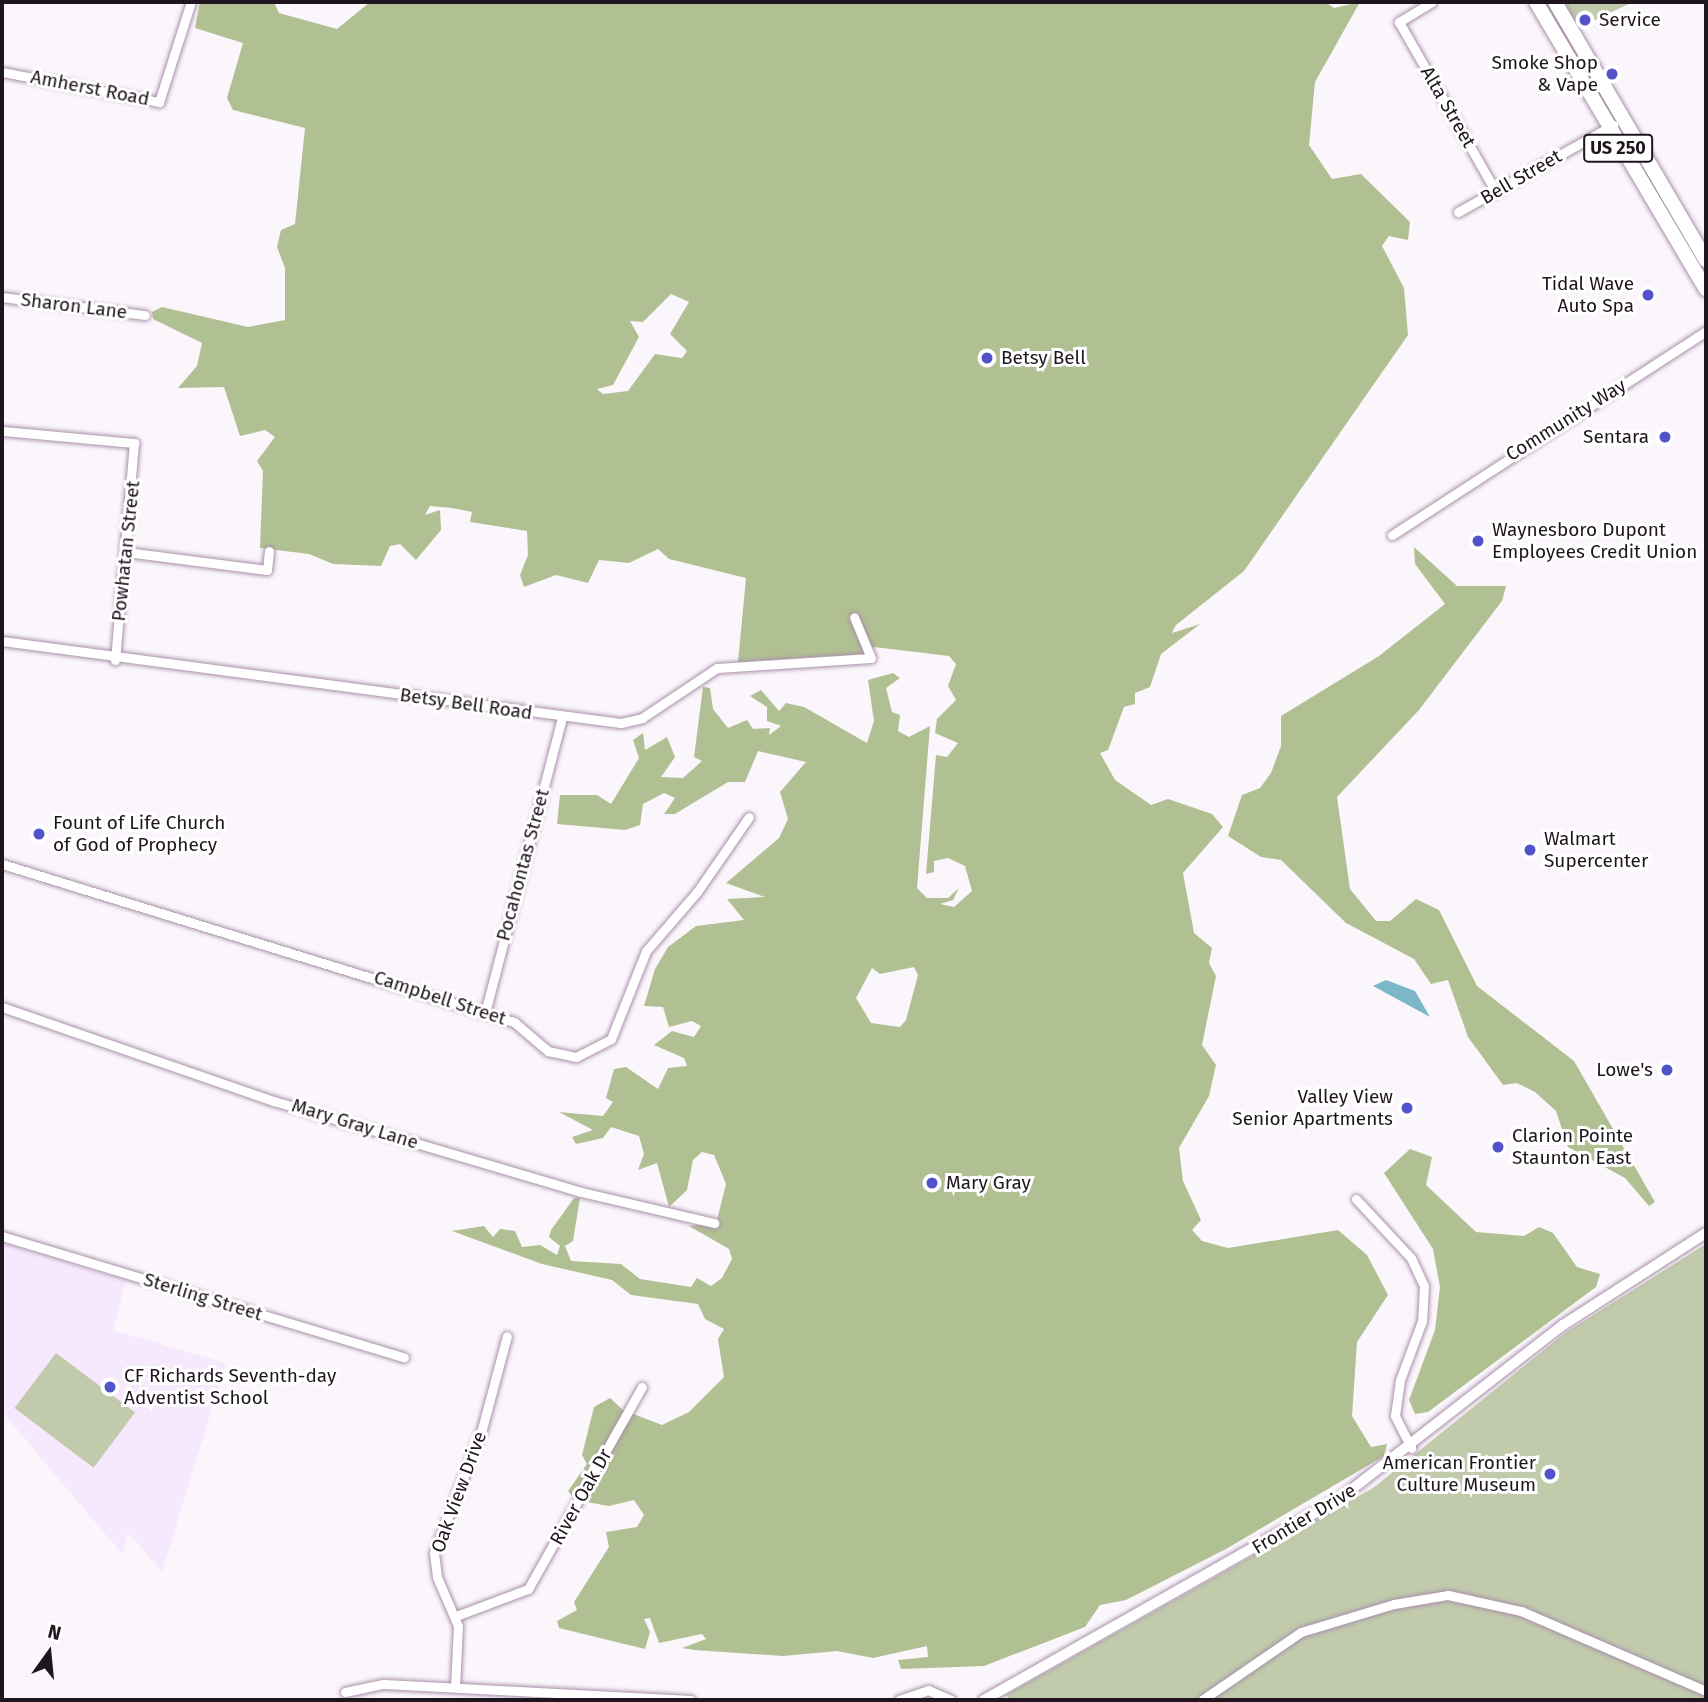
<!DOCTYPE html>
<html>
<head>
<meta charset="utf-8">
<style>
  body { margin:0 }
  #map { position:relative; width:1708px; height:1702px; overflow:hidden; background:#fbf6fc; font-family:"Fira Sans",sans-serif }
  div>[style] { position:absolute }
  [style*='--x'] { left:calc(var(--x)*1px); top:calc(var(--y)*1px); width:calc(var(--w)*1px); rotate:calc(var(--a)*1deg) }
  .education>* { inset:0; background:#f6e9fd }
  .green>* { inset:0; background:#c1cbac; transform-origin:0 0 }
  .forest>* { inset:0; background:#b1c092 }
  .water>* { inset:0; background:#7bb7c7 }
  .roads { filter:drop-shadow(0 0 2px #a990aa) drop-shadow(0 0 2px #a990aa) }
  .minor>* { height:9px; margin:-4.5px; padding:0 4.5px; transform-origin:4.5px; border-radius:4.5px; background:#fff }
  .tertiary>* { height:10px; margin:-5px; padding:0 5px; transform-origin:5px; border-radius:5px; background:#fff }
  .primary>* { height:14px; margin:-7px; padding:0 7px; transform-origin:7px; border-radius:7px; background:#fff }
  .dots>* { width:19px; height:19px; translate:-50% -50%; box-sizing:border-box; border:4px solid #fff; border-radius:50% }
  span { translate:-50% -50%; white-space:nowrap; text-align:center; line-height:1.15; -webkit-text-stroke:6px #fff; paint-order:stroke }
  .shield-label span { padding:2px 5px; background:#fff; border:2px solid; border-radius:5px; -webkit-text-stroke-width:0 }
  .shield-label { font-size:18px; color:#1f151f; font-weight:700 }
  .poi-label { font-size:19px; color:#1f151f }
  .left { translate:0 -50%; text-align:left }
  .right { translate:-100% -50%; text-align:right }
  .street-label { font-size:19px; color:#1f151f }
  .frame { position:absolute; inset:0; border:4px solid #1f151f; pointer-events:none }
  .north { position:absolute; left:14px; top:1618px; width:70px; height:70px; -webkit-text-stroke:5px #fff; paint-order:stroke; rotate:15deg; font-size:19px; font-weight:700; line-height:28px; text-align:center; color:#1f151f }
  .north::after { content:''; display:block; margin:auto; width:24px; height:32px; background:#1f151f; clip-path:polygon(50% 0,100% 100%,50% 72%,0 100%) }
</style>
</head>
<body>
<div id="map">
  <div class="education">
    <i style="clip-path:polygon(2px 1243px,126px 1281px,113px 1330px,226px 1363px,162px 1572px,128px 1533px,122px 1554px,2px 1412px)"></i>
  </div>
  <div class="green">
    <i style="clip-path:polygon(1564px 2px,1633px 2px,1578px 28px)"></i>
    <i style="clip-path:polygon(1706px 1244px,1706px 1700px,1010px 1700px,1006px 1695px,1373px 1488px,1565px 1333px)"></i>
    <i style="left:56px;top:1353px;width:99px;height:69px;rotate:37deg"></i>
  </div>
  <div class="forest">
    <i style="clip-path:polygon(evenodd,200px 2px,274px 2px,279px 13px,337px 29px,370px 2px,1325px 2px,1334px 8px,1360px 2px,1315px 82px,1309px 145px,1332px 179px,1361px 174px,1410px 222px,1408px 240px,1389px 236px,1382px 246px,1404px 288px,1408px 335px,1244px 571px,1176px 625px,1172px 633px,1200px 624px,1161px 654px,1150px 687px,1135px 693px,1135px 704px,1124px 707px,1108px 750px,1100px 753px,1115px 780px,1151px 805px,1168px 799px,1212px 814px,1223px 827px,1183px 873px,1194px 933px,1212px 948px,1209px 963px,1216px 976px,1202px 1045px,1216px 1065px,1209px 1096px,1179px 1148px,1183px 1181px,1201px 1220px,1192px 1230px,1202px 1241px,1228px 1248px,1338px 1230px,1367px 1255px,1388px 1295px,1357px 1342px,1352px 1416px,1371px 1447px,1387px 1444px,1384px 1456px,1226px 1549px,1126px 1600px,1100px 1605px,1085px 1627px,984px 1666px,901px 1669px,898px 1660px,928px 1657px,927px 1646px,873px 1658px,837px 1651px,783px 1656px,694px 1650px,682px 1648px,706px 1639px,702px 1634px,659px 1643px,650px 1618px,644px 1619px,650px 1632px,645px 1649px,559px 1628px,557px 1621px,577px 1610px,574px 1602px,609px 1547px,606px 1532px,637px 1527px,644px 1515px,634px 1500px,609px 1506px,575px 1500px,568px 1491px,587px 1464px,582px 1455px,594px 1407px,610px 1398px,623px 1410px,662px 1425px,689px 1412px,724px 1377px,718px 1339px,724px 1329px,705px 1319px,698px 1304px,631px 1295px,612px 1280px,542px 1264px,452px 1231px,484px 1226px,493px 1237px,500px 1229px,515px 1231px,522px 1247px,540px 1245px,557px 1255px,560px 1246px,549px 1237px,551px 1230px,574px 1198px,580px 1198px,573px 1241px,565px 1246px,571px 1261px,621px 1264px,640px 1279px,691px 1287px,697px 1278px,711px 1286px,722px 1278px,732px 1259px,729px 1249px,689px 1226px,716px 1224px,726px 1184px,714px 1155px,702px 1152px,693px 1160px,687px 1190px,669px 1207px,657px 1163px,638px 1170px,644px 1154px,639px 1136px,611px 1127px,603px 1138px,576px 1144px,572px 1137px,593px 1130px,559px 1112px,603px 1116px,613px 1102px,606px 1098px,614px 1069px,626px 1067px,658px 1089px,668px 1068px,687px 1066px,684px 1058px,654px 1045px,672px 1031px,694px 1037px,701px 1026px,692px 1021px,669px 1027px,663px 1007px,644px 1006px,655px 969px,668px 947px,696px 926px,744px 920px,727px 899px,765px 897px,726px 883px,779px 838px,788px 819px,780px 792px,806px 762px,758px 751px,745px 782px,728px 782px,675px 814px,664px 814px,675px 798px,664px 793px,643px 804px,640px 825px,625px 830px,557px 824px,560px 795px,597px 795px,611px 804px,639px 758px,633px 740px,643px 733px,645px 750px,667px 737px,675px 757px,661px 777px,683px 778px,702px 761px,694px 757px,703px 687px,710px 688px,713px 709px,728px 728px,747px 720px,753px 729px,770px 728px,769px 735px,781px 726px,767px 721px,767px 707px,750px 696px,761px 690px,779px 711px,786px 703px,804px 707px,867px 743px,874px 721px,868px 680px,893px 673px,900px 678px,886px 688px,892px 712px,900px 715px,898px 731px,909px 737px,930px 726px,917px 888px,927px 898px,948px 898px,959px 888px,953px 900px,940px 904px,954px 907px,972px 891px,965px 866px,948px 858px,934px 861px,934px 872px,926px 874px,936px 755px,947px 757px,958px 743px,935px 733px,937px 719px,956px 700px,948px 686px,956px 664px,949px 656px,874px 647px,865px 654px,738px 662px,746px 578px,669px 559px,658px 549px,629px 563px,599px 560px,588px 583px,556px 575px,524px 587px,520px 575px,528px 555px,527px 531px,470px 522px,472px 512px,452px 508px,430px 506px,425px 515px,440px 510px,441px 530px,416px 560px,400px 544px,390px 546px,381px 566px,333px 564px,309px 554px,260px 548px,263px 471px,257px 461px,275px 437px,265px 430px,240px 436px,224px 387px,178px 388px,197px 366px,202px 343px,153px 319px,152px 312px,162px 307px,248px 327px,285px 320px,285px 268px,277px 247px,281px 230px,295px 224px,305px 128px,233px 110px,227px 98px,243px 43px,195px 28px,200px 2px,671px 294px,689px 302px,670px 334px,687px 351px,682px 358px,655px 354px,628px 391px,603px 394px,597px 389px,613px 385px,639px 337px,630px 321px,643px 322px,671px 294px,200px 2px,914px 967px,918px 975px,906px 1020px,900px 1027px,871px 1023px,856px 998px,872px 968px,880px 974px,914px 967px)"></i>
    <i style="clip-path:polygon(1414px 547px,1457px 586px,1506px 586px,1502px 601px,1419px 710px,1337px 797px,1350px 889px,1376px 921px,1390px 921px,1416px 899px,1439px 910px,1477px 986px,1574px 1061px,1655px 1202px,1649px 1206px,1625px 1178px,1568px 1147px,1556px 1111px,1535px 1092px,1517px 1083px,1503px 1085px,1468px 1037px,1448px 980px,1431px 984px,1414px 959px,1346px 923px,1281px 860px,1261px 857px,1228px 836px,1242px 795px,1260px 788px,1271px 773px,1281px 746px,1281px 716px,1379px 656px,1445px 604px,1415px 564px)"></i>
    <i style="clip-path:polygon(1410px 1149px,1432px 1157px,1426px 1185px,1476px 1232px,1524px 1236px,1539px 1227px,1553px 1233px,1577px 1267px,1600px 1274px,1596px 1287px,1428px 1412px,1415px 1414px,1409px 1400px,1435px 1330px,1440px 1287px,1433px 1249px,1384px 1173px)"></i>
  </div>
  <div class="water">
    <i style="clip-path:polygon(1386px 980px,1415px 991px,1430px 1017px,1373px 986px)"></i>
  </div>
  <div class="roads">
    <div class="minor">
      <i style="--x:1432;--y:2;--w:39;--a:149"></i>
      <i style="--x:1399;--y:22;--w:196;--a:60.3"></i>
      <i style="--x:2;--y:72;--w:160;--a:10.8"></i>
      <i style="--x:159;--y:102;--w:105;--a:-72.3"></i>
      <i style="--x:1458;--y:212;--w:178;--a:-29.3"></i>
      <i style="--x:2;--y:297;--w:144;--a:7.2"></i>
      <i style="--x:2;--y:431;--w:133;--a:5.2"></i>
      <i style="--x:134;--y:443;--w:218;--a:95"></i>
      <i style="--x:1392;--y:535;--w:374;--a:-33"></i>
      <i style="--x:126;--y:552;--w:142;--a:7.3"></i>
      <i style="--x:267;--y:570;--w:19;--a:-84"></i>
      <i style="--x:2;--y:641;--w:624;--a:7.55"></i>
      <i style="--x:621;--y:723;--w:22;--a:-13"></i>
      <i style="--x:642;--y:718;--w:90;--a:-33.7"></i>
      <i style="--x:717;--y:668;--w:154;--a:-3.7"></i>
      <i style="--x:871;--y:658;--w:44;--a:-112.5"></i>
      <i style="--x:2;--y:864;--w:536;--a:17.15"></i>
      <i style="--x:514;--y:1022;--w:45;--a:40.5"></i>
      <i style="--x:548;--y:1051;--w:29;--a:12"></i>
      <i style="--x:576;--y:1057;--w:39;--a:-27"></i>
      <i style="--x:611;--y:1039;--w:95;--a:-68.3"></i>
      <i style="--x:646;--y:951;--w:78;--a:-49.2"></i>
      <i style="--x:697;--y:892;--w:91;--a:-55.3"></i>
      <i style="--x:2;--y:1007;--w:288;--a:19.1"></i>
      <i style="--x:274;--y:1101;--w:320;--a:16.5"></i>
      <i style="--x:581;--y:1192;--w:137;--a:13.1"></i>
      <i style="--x:485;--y:1013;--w:306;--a:-75.4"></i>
      <i style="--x:1356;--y:1199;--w:81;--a:47"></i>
      <i style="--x:1411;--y:1258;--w:31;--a:65"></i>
      <i style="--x:1424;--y:1286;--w:35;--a:93"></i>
      <i style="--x:1422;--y:1321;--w:63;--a:110.4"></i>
      <i style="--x:1400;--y:1380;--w:36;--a:98"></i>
      <i style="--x:1395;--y:1416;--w:36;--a:63"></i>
      <i style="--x:2;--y:1236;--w:420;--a:16.8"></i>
      <i style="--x:456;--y:1616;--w:77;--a:-20.6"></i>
      <i style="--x:528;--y:1589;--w:232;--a:-60.6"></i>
      <i style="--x:455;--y:1687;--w:61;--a:-87.2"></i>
      <i style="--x:458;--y:1626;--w:53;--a:-113.2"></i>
      <i style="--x:437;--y:1577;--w:24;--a:-97"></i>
      <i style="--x:434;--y:1553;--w:133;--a:-68.8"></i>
      <i style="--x:482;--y:1429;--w:96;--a:-75"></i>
      <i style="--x:345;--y:1692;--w:40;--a:-12"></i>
      <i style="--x:384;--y:1684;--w:307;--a:3"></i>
      <i style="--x:899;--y:1700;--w:31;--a:-19"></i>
      <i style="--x:928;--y:1690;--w:25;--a:23"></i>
      <i style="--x:1202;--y:1700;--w:120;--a:-34.5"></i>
      <i style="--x:1301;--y:1632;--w:97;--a:-16.8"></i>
      <i style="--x:1394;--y:1604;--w:55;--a:-9.5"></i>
      <i style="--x:1448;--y:1595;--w:75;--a:12.4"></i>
      <i style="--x:1521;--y:1611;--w:202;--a:23.4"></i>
    </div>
    <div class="tertiary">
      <i style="--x:984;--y:1700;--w:407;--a:-29.5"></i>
      <i style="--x:1338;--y:1500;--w:285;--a:-37.9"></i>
      <i style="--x:1563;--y:1325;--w:170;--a:-32.8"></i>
    </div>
    <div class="primary">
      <i style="--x:1536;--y:2;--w:334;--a:59.4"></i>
      <i style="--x:1555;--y:2;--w:299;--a:59.7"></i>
    </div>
  </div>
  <div class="dots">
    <i style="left:1585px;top:20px;background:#5253ca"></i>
    <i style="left:1612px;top:74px;background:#5253ca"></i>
    <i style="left:1648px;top:295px;background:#5253ca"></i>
    <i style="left:987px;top:358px;background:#5253ca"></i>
    <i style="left:1665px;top:437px;background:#5253ca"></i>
    <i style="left:1478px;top:541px;background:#5253ca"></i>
    <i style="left:39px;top:834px;background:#5253ca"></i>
    <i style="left:1530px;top:850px;background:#5253ca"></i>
    <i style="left:1667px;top:1070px;background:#5253ca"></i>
    <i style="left:1407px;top:1108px;background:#5253ca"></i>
    <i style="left:1498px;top:1147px;background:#5253ca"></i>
    <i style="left:932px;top:1183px;background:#5253ca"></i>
    <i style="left:110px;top:1387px;background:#5253ca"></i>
    <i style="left:1550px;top:1474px;background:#5253ca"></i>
  </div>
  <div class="shield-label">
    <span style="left:1618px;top:148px">US 250</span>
  </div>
  <div class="poi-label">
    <span class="left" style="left:1599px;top:20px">Service</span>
    <span class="right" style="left:1598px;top:74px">Smoke Shop<br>&amp; Vape</span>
    <span class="right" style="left:1634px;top:295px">Tidal Wave<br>Auto Spa</span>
    <span class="left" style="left:1001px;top:358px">Betsy Bell</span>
    <span class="right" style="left:1649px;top:437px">Sentara</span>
    <span class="left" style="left:1492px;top:541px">Waynesboro Dupont<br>Employees Credit Union</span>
    <span class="left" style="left:53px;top:834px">Fount of Life Church<br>of God of Prophecy</span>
    <span class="left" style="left:1544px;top:850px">Walmart<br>Supercenter</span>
    <span class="right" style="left:1653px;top:1070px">Lowe's</span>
    <span class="right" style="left:1393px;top:1108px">Valley View<br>Senior Apartments</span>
    <span class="left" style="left:1512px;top:1147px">Clarion Pointe<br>Staunton East</span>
    <span class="left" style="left:946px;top:1183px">Mary Gray</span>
    <span class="left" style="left:124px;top:1387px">CF Richards Seventh-day<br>Adventist School</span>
    <span class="right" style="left:1536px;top:1474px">American Frontier<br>Culture Museum</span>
  </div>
  <div class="street-label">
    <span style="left:90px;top:88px;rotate:11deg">Amherst Road</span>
    <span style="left:1448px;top:107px;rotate:60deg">Alta Street</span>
    <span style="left:1521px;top:177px;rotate:-30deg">Bell Street</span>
    <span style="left:74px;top:306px;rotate:7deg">Sharon Lane</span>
    <span style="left:1566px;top:420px;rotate:-32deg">Community Way</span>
    <span style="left:126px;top:551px;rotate:-84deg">Powhatan Street</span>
    <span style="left:466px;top:704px;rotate:8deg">Betsy Bell Road</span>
    <span style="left:523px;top:865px;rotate:-75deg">Pocahontas Street</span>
    <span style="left:440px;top:998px;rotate:18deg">Campbell Street</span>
    <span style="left:355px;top:1124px;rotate:17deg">Mary Gray Lane</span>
    <span style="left:203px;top:1297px;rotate:17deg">Sterling Street</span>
    <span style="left:459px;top:1492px;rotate:-70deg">Oak View Drive</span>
    <span style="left:581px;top:1497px;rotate:-61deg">River Oak Dr</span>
    <span style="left:1304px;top:1519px;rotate:-31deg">Frontier Drive</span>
  </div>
  <div class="frame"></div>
  <div class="north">N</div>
</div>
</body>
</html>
